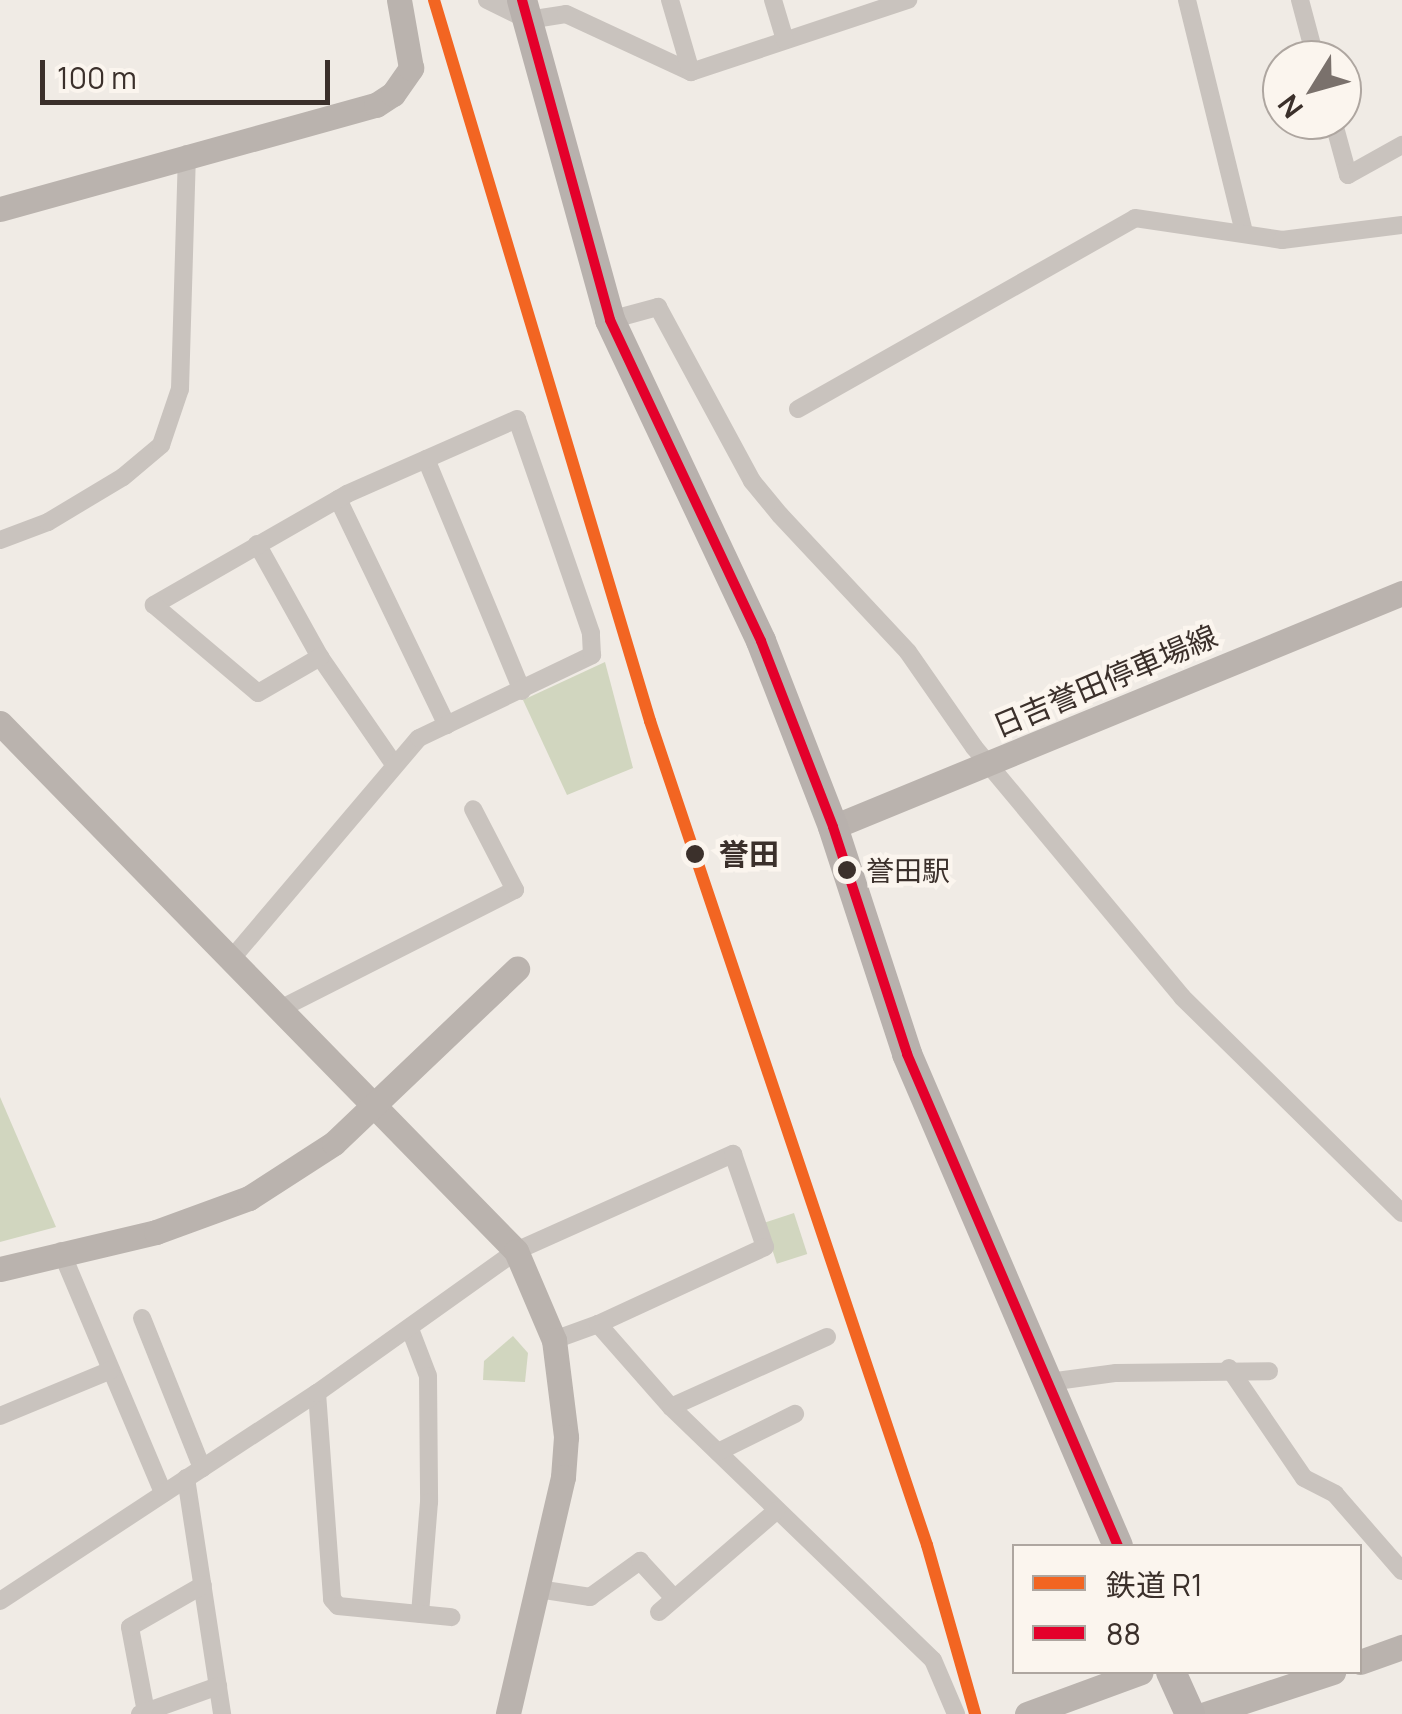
<!DOCTYPE html>
<html>
<head>
<meta charset="utf-8">
<style>
  body { margin:0 }
  #map { position:relative; width:1402px; height:1714px; overflow:hidden; background:#f0ebe5; font-family:Manrope,"Noto Sans JP",sans-serif }
  div>[style] { position:absolute }
  [style*='--x'] { left:calc(var(--x)*1px); top:calc(var(--y)*1px); width:calc(var(--w)*1px); rotate:calc(var(--a)*1deg) }
  .green>* { inset:0; background:#d1d6bf; transform-origin:0 0 }
  .street>* { height:18px; margin:-9px; padding:0 9px; transform-origin:9px; border-radius:9px; background:#c9c3be }
  .secondary>* { height:25px; margin:-12.5px; padding:0 12.5px; transform-origin:12.5px; border-radius:12.5px; background:#bab3ae }
  .primary>* { height:30px; margin:-15px; padding:0 15px; transform-origin:15px; border-radius:15px; background:#b8b1ad }
  .bus-1>* { height:10px; margin:-5px; padding:0 5px; transform-origin:5px; border-radius:5px; background:#e4002b }
  .rail-1>* { height:12px; margin:-6px; padding:0 6px; transform-origin:6px; border-radius:6px; background:#f26522 }
  .dots>* { width:28px; height:28px; translate:-50% -50%; box-sizing:border-box; border:5px solid #fbf5ee; border-radius:50% }
  span { translate:-50% -50%; white-space:nowrap; text-align:center; line-height:1.15; -webkit-text-stroke:9px #fbf5ee; paint-order:stroke }
  .bus-label { font-size:28px; color:#3b302b }
  .left { translate:0 -50%; text-align:left }
  .street-label { font-size:30px; color:#3b302b }
  .stop-label { font-size:30px; color:#3b302b; font-weight:700 }
  .legend { position:absolute; left:1012px; top:1544px; width:350px; height:130px; box-sizing:border-box; background:#fbf5ee; border:2px solid #aea6a0; margin:0; padding:12px 18px; list-style:none; font-size:30px; color:#3b302b }
  .legend li { display:flex; align-items:center; gap:20px; height:50px }
  .legend b { width:50px; border:2px solid #aea6a0 }
  .north { position:absolute; left:1262px; top:40px; width:100px; height:100px; box-sizing:border-box; background:#fbf5ee; border:2px solid #aea6a0; border-radius:50%; rotate:233deg; font-size:28px; font-weight:700; line-height:40px; text-align:center; color:#3b302b }
  .north::after { content:''; display:block; margin:auto; width:35px; height:45px; background:#7a716c; clip-path:polygon(50% 0,100% 100%,50% 72%,0 100%) }
  .scale { position:absolute; left:40px; top:60px; width:290px; height:45px; box-sizing:border-box; border:5px solid #3b302b; border-top:0; padding-left:12px; font-size:30px; line-height:35px; white-space:nowrap; color:#3b302b; -webkit-text-stroke:8px #fbf5ee; paint-order:stroke }
</style>
</head>
<body>
<div id="map">
  <div class="green">
    <i style="clip-path:polygon(605px 662px,633px 768px,567px 795px,523px 700px)"></i>
    <i style="clip-path:polygon(0 1097px,56px 1227px,0 1242px)"></i>
    <i style="left:794px;top:1213px;width:43px;height:32px;rotate:72deg"></i>
    <i style="clip-path:polygon(513px 1336px,528px 1353px,525px 1382px,483px 1380px,484px 1361px)"></i>
  </div>
  <div class="street">
    <i style="--x:487;--y:0;--w:46;--a:26"></i>
    <i style="--x:528;--y:20;--w:38;--a:-9"></i>
    <i style="--x:566;--y:14;--w:138;--a:24.9"></i>
    <i style="--x:691;--y:72;--w:229;--a:-18.4"></i>
    <i style="--x:670;--y:0;--w:75;--a:73.7"></i>
    <i style="--x:773;--y:0;--w:42;--a:73.3"></i>
    <i style="--x:1187;--y:0;--w:239;--a:76.2"></i>
    <i style="--x:1300;--y:0;--w:62;--a:75.1"></i>
    <i style="--x:1333;--y:120;--w:57;--a:74.7"></i>
    <i style="--x:1348;--y:175;--w:62;--a:-29.1"></i>
    <i style="--x:610;--y:320;--w:50;--a:-15.2"></i>
    <i style="--x:658;--y:307;--w:198;--a:61.6"></i>
    <i style="--x:752;--y:481;--w:44;--a:50.5"></i>
    <i style="--x:780;--y:515;--w:187;--a:46.9"></i>
    <i style="--x:908;--y:652;--w:116;--a:55.2"></i>
    <i style="--x:974;--y:747;--w:325;--a:50.2"></i>
    <i style="--x:1182;--y:997;--w:308;--a:44.5"></i>
    <i style="--x:798;--y:409;--w:387;--a:-29.5"></i>
    <i style="--x:1135;--y:218;--w:149;--a:8.5"></i>
    <i style="--x:1282;--y:240;--w:121;--a:-7.1"></i>
    <i style="--x:426;--y:459;--w:251;--a:67.5"></i>
    <i style="--x:338;--y:499;--w:251;--a:64.3"></i>
    <i style="--x:0;--y:540;--w:51;--a:-20.6"></i>
    <i style="--x:48;--y:522;--w:87;--a:-31"></i>
    <i style="--x:123;--y:477;--w:50;--a:-40.1"></i>
    <i style="--x:161;--y:445;--w:59;--a:-71.3"></i>
    <i style="--x:180;--y:389;--w:235;--a:-88.3"></i>
    <i style="--x:257;--y:544;--w:129;--a:60.9"></i>
    <i style="--x:320;--y:657;--w:129;--a:55.4"></i>
    <i style="--x:233;--y:957;--w:287;--a:-49.7"></i>
    <i style="--x:419;--y:738;--w:192;--a:-25.6"></i>
    <i style="--x:592;--y:655;--w:22;--a:-93"></i>
    <i style="--x:591;--y:633;--w:226;--a:-109.1"></i>
    <i style="--x:517;--y:419;--w:186;--a:156.2"></i>
    <i style="--x:347;--y:494;--w:223;--a:150.1"></i>
    <i style="--x:154;--y:605;--w:136;--a:40.2"></i>
    <i style="--x:258;--y:693;--w:72;--a:-30.1"></i>
    <i style="--x:284;--y:1007;--w:259;--a:-26.9"></i>
    <i style="--x:515;--y:890;--w:91;--a:-117.4"></i>
    <i style="--x:61;--y:1251;--w:263;--a:67.1"></i>
    <i style="--x:142;--y:1318;--w:162;--a:68.2"></i>
    <i style="--x:410;--y:1329;--w:50;--a:69"></i>
    <i style="--x:428;--y:1376;--w:126;--a:89.5"></i>
    <i style="--x:429;--y:1502;--w:112;--a:94.6"></i>
    <i style="--x:554;--y:1340;--w:47;--a:-20"></i>
    <i style="--x:598;--y:1324;--w:111;--a:48.7"></i>
    <i style="--x:671;--y:1407;--w:364;--a:44"></i>
    <i style="--x:933;--y:1660;--w:59;--a:66.9"></i>
    <i style="--x:1229;--y:1368;--w:133;--a:55.7"></i>
    <i style="--x:1304;--y:1478;--w:35;--a:27"></i>
    <i style="--x:1335;--y:1494;--w:102;--a:49"></i>
    <i style="--x:1049;--y:1382;--w:68;--a:-7.7"></i>
    <i style="--x:1116;--y:1373;--w:153;--a:-0.7"></i>
    <i style="--x:317;--y:1393;--w:207;--a:85.8"></i>
    <i style="--x:332;--y:1599;--w:9;--a:49"></i>
    <i style="--x:338;--y:1606;--w:114;--a:5.6"></i>
    <i style="--x:671;--y:1407;--w:171;--a:-24.2"></i>
    <i style="--x:0;--y:1416;--w:120;--a:-22.5"></i>
    <i style="--x:718;--y:1452;--w:86;--a:-26.3"></i>
    <i style="--x:186;--y:1478;--w:239;--a:81.3"></i>
    <i style="--x:538;--y:1589;--w:53;--a:8.7"></i>
    <i style="--x:590;--y:1597;--w:62;--a:-35.8"></i>
    <i style="--x:640;--y:1561;--w:50;--a:47.4"></i>
    <i style="--x:0;--y:1601;--w:379;--a:-33.3"></i>
    <i style="--x:317;--y:1393;--w:244;--a:-35.5"></i>
    <i style="--x:516;--y:1251;--w:238;--a:-24.1"></i>
    <i style="--x:733;--y:1154;--w:98;--a:71"></i>
    <i style="--x:765;--y:1247;--w:184;--a:155.2"></i>
    <i style="--x:659;--y:1612;--w:155;--a:-40.8"></i>
    <i style="--x:146;--y:1712;--w:86;--a:-100.7"></i>
    <i style="--x:130;--y:1627;--w:84;--a:-29.9"></i>
    <i style="--x:140;--y:1714;--w:83;--a:-19.7"></i>
  </div>
  <div class="secondary">
    <i style="--x:0;--y:209;--w:390;--a:-15.5"></i>
    <i style="--x:376;--y:105;--w:20;--a:-33"></i>
    <i style="--x:393;--y:94;--w:32;--a:-55"></i>
    <i style="--x:411;--y:68;--w:69;--a:-100"></i>
    <i style="--x:0;--y:723;--w:738;--a:45.66"></i>
    <i style="--x:516;--y:1251;--w:97;--a:66.9"></i>
    <i style="--x:554;--y:1340;--w:98;--a:82.9"></i>
    <i style="--x:566;--y:1437;--w:40;--a:94.3"></i>
    <i style="--x:563;--y:1477;--w:243;--a:103.1"></i>
    <i style="--x:833;--y:827;--w:615;--a:-22.35"></i>
    <i style="--x:0;--y:1269;--w:160;--a:-13.3"></i>
    <i style="--x:156;--y:1232;--w:99;--a:-20.1"></i>
    <i style="--x:249;--y:1198;--w:101;--a:-32.9"></i>
    <i style="--x:334;--y:1143;--w:253;--a:-43.6"></i>
    <i style="--x:1360;--y:1662;--w:45;--a:-19.7"></i>
    <i style="--x:1027;--y:1714;--w:121;--a:-20.2"></i>
    <i style="--x:1205;--y:1714;--w:135;--a:-18.2"></i>
  </div>
  <div class="primary">
    <i style="--x:522;--y:0;--w:332;--a:74.6"></i>
    <i style="--x:610;--y:320;--w:355;--a:64.8"></i>
    <i style="--x:761;--y:641;--w:199;--a:68.8"></i>
    <i style="--x:833;--y:827;--w:239;--a:71.9"></i>
    <i style="--x:907;--y:1054;--w:535;--a:66.79"></i>
    <i style="--x:1171;--y:1672;--w:46;--a:65.7"></i>
  </div>
  <div class="bus-1">
    <i style="--x:522;--y:0;--w:332;--a:74.6"></i>
    <i style="--x:610;--y:320;--w:355;--a:64.8"></i>
    <i style="--x:761;--y:641;--w:199;--a:68.8"></i>
    <i style="--x:833;--y:827;--w:239;--a:71.9"></i>
    <i style="--x:907;--y:1054;--w:535;--a:66.79"></i>
  </div>
  <div class="rail-1">
    <i style="--x:434;--y:0;--w:753;--a:73.32"></i>
    <i style="--x:650;--y:721;--w:869;--a:71.42"></i>
    <i style="--x:927;--y:1545;--w:176;--a:74.1"></i>
  </div>
  <div class="dots">
    <i style="left:695px;top:854px;background:#3b302b"></i>
    <i style="left:847px;top:870px;background:#3b302b"></i>
  </div>
  <div class="bus-label">
    <span class="left" style="left:866px;top:870px">誉田駅</span>
  </div>
  <div class="street-label">
    <span style="left:1105px;top:681px;rotate:-23deg">日吉誉田停車場線</span>
  </div>
  <div class="stop-label">
    <span class="left" style="left:719px;top:854px">誉田</span>
  </div>
  <ul class="legend">
  <li><b style="height:12px;background:#f26522"></b>鉄道 R1</li>
  <li><b style="height:12px;background:#e4002b"></b>88</li>
  </ul>
  <div class="north">N</div>
  <div class="scale">100 m</div>
</div>
</body>
</html>
